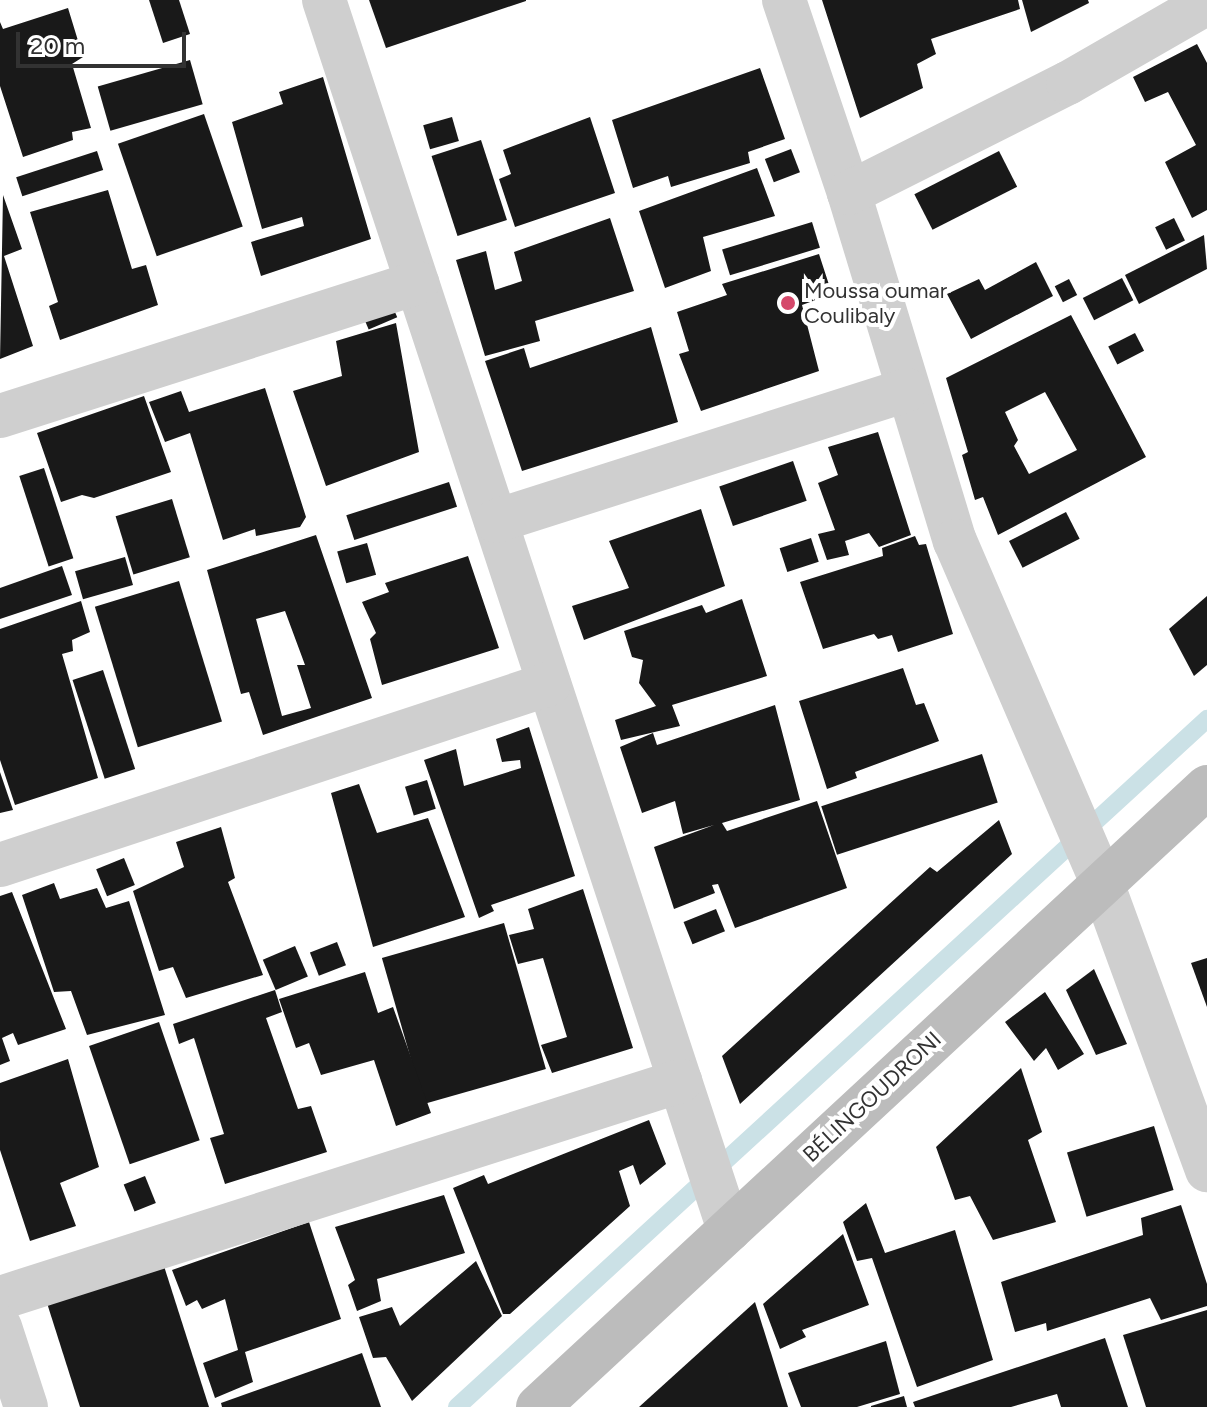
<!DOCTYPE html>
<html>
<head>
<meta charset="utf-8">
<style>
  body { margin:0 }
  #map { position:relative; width:1207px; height:1407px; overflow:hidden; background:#fff; font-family:Figtree,sans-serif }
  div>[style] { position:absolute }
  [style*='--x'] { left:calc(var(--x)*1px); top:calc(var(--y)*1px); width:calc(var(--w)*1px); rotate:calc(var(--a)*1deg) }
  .stream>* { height:18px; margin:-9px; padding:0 9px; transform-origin:9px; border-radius:9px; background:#cbe1e6 }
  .building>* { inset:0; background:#191919; transform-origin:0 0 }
  .street>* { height:44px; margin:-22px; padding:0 22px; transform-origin:22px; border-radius:22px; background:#cfcfcf }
  .secondary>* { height:44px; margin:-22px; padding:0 22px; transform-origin:22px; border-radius:22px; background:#bcbcbc }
  .dots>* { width:22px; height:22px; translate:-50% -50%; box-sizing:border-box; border:4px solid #fff; border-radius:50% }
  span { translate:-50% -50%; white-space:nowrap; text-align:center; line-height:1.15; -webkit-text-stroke:8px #fff; paint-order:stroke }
  .poi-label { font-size:22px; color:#323232 }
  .left { translate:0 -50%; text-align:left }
  .street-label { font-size:22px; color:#323232 }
  .scale { position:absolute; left:16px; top:32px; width:170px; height:36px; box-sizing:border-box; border:4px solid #323232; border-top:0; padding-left:10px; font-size:24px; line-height:28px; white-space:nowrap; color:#323232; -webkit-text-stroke:6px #fff; paint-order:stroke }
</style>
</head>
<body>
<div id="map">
  <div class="stream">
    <i style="--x:457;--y:1407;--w:1018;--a:-42.53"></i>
  </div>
  <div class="building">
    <i style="clip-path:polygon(149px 0,179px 0,190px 34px,163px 43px)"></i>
    <i style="clip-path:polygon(369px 0,526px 0,526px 1px,386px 48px)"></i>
    <i style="clip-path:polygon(822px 0,1018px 0,1020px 9px,931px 39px,936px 54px,917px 64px,923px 88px,860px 118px)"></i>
    <i style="clip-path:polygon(1022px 0,1088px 0,1089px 3px,1031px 32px)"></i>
    <i style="clip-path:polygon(68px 8px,83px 57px,72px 64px,91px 128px,72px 132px,73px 140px,23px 157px,0 86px,0 22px,3px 29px)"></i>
    <i style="clip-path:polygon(1197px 44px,1207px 63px,1207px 210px,1192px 218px,1165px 162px,1196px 145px,1168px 92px,1145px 102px,1133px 77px)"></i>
    <i style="left:190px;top:60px;width:46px;height:96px;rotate:74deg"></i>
    <i style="clip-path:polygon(760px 68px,785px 139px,748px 152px,750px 163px,671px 187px,668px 176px,633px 188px,612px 120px)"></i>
    <i style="clip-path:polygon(323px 77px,371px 239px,261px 276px,251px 242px,304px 226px,302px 217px,262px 229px,232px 122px,283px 104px,279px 92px)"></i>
    <i style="left:204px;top:114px;width:119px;height:91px;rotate:71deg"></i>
    <i style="left:452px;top:117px;width:25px;height:30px;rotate:74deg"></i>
    <i style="clip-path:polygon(590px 117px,615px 193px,515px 227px,499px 179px,511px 174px,503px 150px)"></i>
    <i style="left:481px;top:140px;width:84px;height:52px;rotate:72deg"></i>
    <i style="left:791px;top:149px;width:25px;height:28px;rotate:69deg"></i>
    <i style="left:97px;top:151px;width:20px;height:85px;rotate:72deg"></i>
    <i style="left:999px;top:151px;width:40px;height:95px;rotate:63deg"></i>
    <i style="clip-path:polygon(757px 168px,775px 216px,703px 237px,711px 271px,665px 288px,639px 211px)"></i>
    <i style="clip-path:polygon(108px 190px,132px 269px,146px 265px,158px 305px,60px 340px,49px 306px,58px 302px,30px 212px)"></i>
    <i style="clip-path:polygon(3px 195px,22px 249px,4px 256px,33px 346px,0 359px)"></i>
    <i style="clip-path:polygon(610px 218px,634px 291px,535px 321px,540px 341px,485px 356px,456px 260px,486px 251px,495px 290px,522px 281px,514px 252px)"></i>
    <i style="left:1174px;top:218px;width:25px;height:21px;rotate:64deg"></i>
    <i style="left:812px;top:222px;width:27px;height:94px;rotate:73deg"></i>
    <i style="clip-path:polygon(1204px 235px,1207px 269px,1139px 304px,1125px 275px)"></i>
    <i style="clip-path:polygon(819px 254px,832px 294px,802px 305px,819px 371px,701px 411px,679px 354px,689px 351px,677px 312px,727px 295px,722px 284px)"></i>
    <i style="clip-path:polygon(1036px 262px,1053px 296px,971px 339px,947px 294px,979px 279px,985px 290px)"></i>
    <i style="left:1122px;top:278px;width:25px;height:44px;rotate:63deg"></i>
    <i style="left:1069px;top:279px;width:18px;height:16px;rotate:63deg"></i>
    <i style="left:389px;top:298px;width:21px;height:31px;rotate:67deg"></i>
    <i style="clip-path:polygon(evenodd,1071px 315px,1146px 457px,998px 535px,983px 497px,975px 500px,962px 455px,968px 452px,946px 378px,1071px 315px,1045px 392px,1077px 450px,1029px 474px,1014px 446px,1018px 440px,1005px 412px,1045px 392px)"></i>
    <i style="clip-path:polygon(396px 323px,419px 452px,326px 486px,293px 391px,342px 376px,336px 341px)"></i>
    <i style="clip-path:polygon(651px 327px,678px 422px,522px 471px,485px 361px,524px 348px,530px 368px)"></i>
    <i style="left:1135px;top:333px;width:20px;height:30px;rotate:63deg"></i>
    <i style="clip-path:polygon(265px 388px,306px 517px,300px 527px,256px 536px,255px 529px,223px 540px,190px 433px,165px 442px,149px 402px,181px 391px,189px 412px)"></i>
    <i style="clip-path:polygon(144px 396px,171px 472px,94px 498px,82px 495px,61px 502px,37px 433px)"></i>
    <i style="clip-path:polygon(878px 432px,911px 535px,879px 547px,869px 533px,845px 541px,849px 555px,827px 560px,818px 534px,835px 530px,818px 483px,838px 475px,828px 447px)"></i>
    <i style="left:793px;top:461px;width:42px;height:78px;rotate:71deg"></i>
    <i style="left:44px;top:468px;width:95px;height:26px;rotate:72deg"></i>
    <i style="left:449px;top:482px;width:26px;height:108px;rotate:72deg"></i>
    <i style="left:172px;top:499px;width:61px;height:59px;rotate:73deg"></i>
    <i style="clip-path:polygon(701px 509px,725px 586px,584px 640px,572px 606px,629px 588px,609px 541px)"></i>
    <i style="left:1066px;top:512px;width:30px;height:64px;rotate:63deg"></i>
    <i style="clip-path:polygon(evenodd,316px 535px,372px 698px,263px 735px,249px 692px,241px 694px,207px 570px,316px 535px,285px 611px,305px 665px,297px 665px,311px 708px,282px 716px,256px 619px,285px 611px)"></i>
    <i style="clip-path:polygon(915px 536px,919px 545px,926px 544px,953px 634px,898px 652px,892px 635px,878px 639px,874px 634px,823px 649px,800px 582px,883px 556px,882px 548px)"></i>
    <i style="left:811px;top:538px;width:25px;height:33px;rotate:72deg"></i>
    <i style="left:367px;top:543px;width:33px;height:31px;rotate:74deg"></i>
    <i style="clip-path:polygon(468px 556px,499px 648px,382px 685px,370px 639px,376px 633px,362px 602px,389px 592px,385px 583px)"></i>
    <i style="left:125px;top:557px;width:29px;height:52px;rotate:74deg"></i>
    <i style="clip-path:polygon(62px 566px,72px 595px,0 619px,0 588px)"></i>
    <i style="left:179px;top:581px;width:147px;height:88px;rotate:73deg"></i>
    <i style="clip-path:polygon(1207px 596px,1207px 665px,1194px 676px,1169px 629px)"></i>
    <i style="clip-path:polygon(742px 599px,767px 676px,672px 705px,680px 726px,621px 740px,615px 720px,656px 706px,639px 683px,643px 660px,632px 657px,624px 631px,702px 605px,706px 613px)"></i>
    <i style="clip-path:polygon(81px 601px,90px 632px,72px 640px,73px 651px,62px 654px,98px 778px,15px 805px,0 760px,0 629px)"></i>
    <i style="clip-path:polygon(903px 668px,916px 705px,924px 703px,939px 741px,855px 772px,857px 778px,827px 789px,799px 701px)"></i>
    <i style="left:103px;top:670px;width:104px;height:32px;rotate:72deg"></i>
    <i style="clip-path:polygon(775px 705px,800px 800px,722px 823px,727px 831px,817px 801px,847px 888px,735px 928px,718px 884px,712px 885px,715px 893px,674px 909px,654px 847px,714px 825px,683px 834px,675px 801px,642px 813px,620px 747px,653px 733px,657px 745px)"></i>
    <i style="clip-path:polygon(529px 727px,575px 876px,491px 905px,494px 911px,479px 918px,424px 760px,456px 749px,464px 786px,521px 768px,520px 760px,502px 762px,496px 739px)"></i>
    <i style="left:982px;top:754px;width:51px;height:169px;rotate:72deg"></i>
    <i style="clip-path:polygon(0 772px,13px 810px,0 813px)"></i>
    <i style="left:427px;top:780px;width:30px;height:23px;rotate:73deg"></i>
    <i style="clip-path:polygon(359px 784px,377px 833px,428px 818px,465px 917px,373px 947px,331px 793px)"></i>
    <i style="clip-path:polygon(999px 820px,1012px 854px,740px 1104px,722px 1056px,930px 867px,937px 872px)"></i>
    <i style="clip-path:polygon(221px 827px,235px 878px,228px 882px,263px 975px,186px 998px,173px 967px,159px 971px,133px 891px,184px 867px,176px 842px)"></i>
    <i style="left:124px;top:858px;width:29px;height:30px;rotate:68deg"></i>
    <i style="clip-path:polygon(54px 883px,60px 899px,97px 888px,106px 908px,129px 901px,165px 1015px,87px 1035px,71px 991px,54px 992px,22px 895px)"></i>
    <i style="clip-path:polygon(583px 889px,633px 1048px,552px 1073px,541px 1045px,567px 1037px,543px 958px,518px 964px,509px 935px,534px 929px,528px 909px)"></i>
    <i style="clip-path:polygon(12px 892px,66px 1029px,18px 1045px,13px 1033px,2px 1038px,10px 1061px,0 1065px,0 896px)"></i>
    <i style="left:716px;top:909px;width:24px;height:35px;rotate:68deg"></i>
    <i style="left:504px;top:923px;width:152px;height:127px;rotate:74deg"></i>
    <i style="left:337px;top:942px;width:25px;height:29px;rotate:69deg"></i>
    <i style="left:295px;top:946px;width:33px;height:35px;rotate:67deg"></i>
    <i style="clip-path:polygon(1207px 958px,1207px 1007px,1191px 963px)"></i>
    <i style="clip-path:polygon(1094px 969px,1127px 1044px,1096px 1055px,1066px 990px)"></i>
    <i style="clip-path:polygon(365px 972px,378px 1013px,393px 1007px,431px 1113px,396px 1126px,374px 1060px,321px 1075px,309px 1043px,296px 1048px,279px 999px)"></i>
    <i style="clip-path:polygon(275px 990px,282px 1012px,266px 1018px,298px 1109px,311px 1106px,327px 1152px,225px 1184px,210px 1138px,224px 1134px,194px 1038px,179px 1044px,173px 1024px)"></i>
    <i style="clip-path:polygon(1045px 992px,1084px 1054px,1058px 1070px,1046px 1048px,1034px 1061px,1005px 1022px)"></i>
    <i style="left:159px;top:1022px;width:125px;height:74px;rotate:71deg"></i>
    <i style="clip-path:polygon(68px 1059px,99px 1167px,60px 1183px,76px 1226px,30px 1241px,0 1150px,0 1083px)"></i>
    <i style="clip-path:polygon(1021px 1068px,1042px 1132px,1028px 1140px,1056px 1222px,993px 1240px,970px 1196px,955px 1200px,936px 1147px)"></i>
    <i style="clip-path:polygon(649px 1120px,666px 1164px,640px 1185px,633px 1165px,619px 1171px,630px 1206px,510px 1314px,503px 1314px,453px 1188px,484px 1175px,488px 1184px)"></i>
    <i style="left:1154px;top:1126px;width:67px;height:91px;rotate:73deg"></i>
    <i style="left:145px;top:1176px;width:29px;height:23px;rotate:68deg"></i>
    <i style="clip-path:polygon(444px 1195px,465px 1253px,377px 1279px,381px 1301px,357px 1311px,348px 1285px,355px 1280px,335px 1227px)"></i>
    <i style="clip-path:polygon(866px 1203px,885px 1253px,955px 1230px,993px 1360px,917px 1387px,872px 1258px,857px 1261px,843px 1222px)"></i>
    <i style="clip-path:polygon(1181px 1205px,1207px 1284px,1207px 1306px,1161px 1320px,1150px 1298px,1047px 1331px,1046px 1323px,1015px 1332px,1001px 1282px,1143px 1235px,1141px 1218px)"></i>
    <i style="clip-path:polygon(309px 1222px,341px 1319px,245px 1352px,253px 1382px,215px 1398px,203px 1363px,238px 1350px,225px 1299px,202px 1309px,197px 1300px,186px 1306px,172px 1270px)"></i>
    <i style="clip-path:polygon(843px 1234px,869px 1305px,802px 1330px,806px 1337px,780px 1349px,763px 1304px)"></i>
    <i style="clip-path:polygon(476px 1261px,502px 1316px,412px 1401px,386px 1357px,373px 1358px,359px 1317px,392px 1307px,400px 1326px)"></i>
    <i style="clip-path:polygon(163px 1263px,209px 1407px,80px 1407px,46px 1300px)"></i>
    <i style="clip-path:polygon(755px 1302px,788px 1407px,639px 1407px)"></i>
    <i style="clip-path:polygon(1207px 1310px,1207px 1407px,1146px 1407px,1123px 1335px)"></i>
    <i style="clip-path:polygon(1105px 1338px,1128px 1407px,1061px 1407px,1057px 1394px,1011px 1407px,915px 1407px,913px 1402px)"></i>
    <i style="clip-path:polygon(886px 1341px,900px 1394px,857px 1407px,801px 1407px,788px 1373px)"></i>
    <i style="clip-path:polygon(362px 1353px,381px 1407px,222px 1407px,221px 1403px)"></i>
    <i style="clip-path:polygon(904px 1396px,907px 1407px,871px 1407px,871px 1406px)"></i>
  </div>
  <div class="street">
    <i style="--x:324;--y:0;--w:1295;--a:71.77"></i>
    <i style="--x:784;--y:0;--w:204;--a:71.4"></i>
    <i style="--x:849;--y:193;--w:364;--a:73.1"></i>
    <i style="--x:955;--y:541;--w:372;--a:66.7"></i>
    <i style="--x:1102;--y:883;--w:306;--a:69.9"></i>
    <i style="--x:849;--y:193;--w:245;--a:-26.7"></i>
    <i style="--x:1068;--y:83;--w:160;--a:-29.9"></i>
    <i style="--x:0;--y:416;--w:438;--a:-17.7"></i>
    <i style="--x:496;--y:521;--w:431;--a:-17.7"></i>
    <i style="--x:0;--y:865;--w:578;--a:-18.25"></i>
    <i style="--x:0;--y:1298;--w:714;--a:-17.7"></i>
    <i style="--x:0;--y:1327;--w:84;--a:72"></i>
  </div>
  <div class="secondary">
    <i style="--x:538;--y:1407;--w:912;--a:-42.82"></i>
  </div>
  <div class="dots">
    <i style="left:788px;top:303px;background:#d5486a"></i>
  </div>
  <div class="poi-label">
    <span class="left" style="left:804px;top:303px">Moussa oumar<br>Coulibaly</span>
  </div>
  <div class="street-label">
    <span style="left:872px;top:1097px;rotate:-43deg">BÉLINGOUDRONI</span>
  </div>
  <div class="scale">20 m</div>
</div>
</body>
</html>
